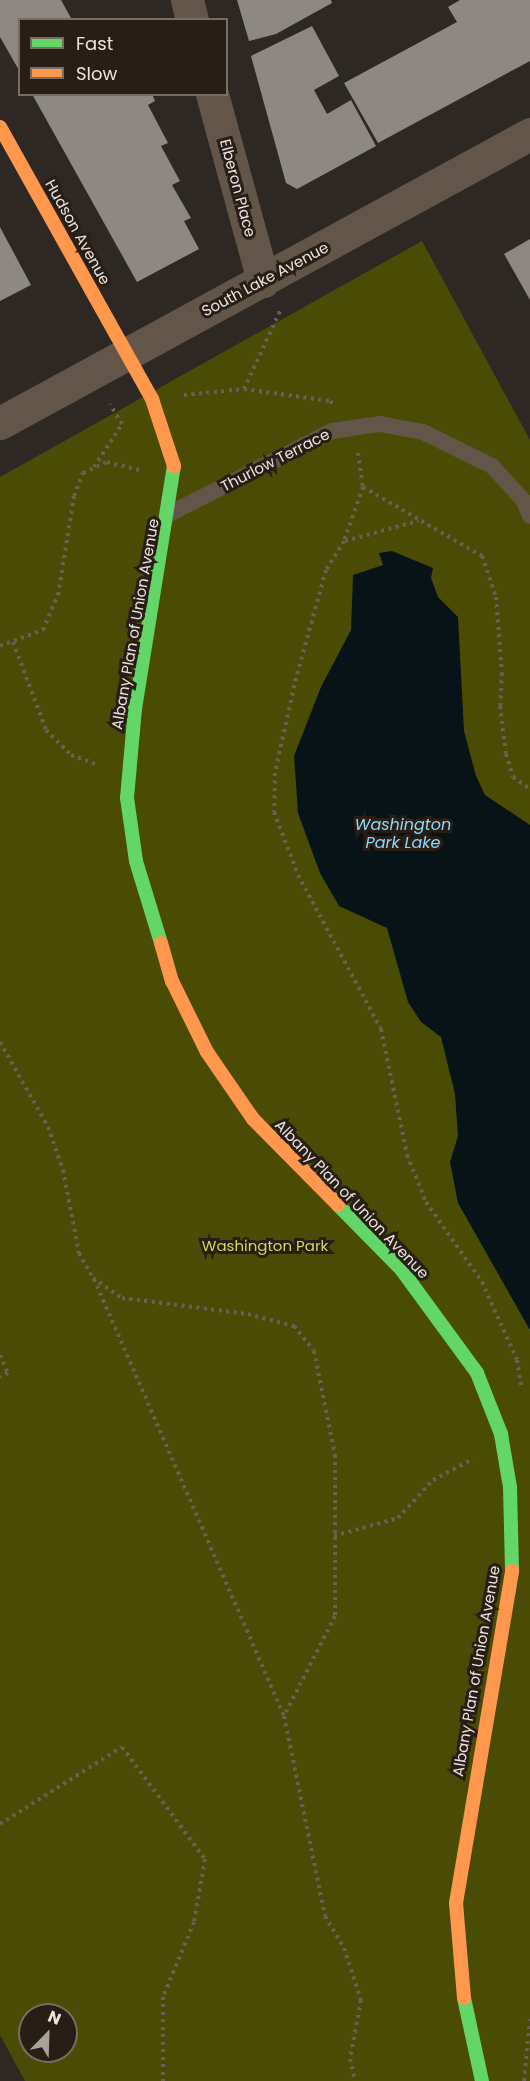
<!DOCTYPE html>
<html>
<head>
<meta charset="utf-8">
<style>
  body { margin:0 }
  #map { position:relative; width:530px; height:2081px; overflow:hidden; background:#2d2823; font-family:Poppins,sans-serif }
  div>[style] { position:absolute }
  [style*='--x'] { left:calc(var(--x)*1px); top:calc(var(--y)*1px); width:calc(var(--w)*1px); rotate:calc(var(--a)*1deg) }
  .green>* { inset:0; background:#4a4b05 }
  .water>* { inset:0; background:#081318 }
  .building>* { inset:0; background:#8e8884 }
  .path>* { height:4px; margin-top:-2px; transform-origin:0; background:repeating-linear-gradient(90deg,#685f55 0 3px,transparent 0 7.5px) }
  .lane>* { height:16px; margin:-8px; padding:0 8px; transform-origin:8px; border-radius:8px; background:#635648 }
  .street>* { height:33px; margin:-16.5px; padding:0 16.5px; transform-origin:16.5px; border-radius:16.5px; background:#635648 }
  .fast>* { height:14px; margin:-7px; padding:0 7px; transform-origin:7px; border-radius:7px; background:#63d668 }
  .slow>* { height:14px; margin:-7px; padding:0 7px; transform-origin:7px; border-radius:7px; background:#ff974d }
  span { translate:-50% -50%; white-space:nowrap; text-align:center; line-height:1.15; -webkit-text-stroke:6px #281e15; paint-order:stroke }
  .street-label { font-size:15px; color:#ebe4de }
  .park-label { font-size:15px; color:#d3da57 }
  .water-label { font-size:16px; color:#8bd9fd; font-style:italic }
  .legend { position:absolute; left:18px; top:18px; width:210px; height:78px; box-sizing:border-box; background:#281e15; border:2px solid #766d65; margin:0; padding:8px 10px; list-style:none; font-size:18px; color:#ebe4de }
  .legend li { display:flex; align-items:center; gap:12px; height:30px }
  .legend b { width:30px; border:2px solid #766d65 }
  .north { position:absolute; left:18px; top:2003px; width:60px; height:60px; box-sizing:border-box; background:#281e15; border:2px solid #766d65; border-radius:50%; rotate:23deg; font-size:16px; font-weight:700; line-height:24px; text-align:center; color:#ebe4de }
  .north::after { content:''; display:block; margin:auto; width:21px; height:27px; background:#a8a29d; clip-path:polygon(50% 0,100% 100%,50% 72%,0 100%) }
</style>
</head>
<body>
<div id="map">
  <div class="green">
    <i style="clip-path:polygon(evenodd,422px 241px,530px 440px,530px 2081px,25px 2081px,0 2035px,0 477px,422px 241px,30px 2015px,66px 2015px,66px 2051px,30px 2051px,30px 2015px)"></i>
  </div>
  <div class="water">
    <i style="clip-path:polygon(392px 551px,433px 568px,431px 578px,438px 597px,458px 617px,464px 731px,476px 776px,485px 795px,530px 825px,530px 1330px,458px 1203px,450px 1162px,458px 1136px,455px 1094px,441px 1037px,421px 1022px,408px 1002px,387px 928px,339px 906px,320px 873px,298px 813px,294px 756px,321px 687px,351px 630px,353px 575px,383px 565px,379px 553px)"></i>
  </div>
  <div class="building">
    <i style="clip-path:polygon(0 0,61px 0,72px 20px,20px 20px,20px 72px,0 37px)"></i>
    <i style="clip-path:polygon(237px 0,331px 0,332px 3px,276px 34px,249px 41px)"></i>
    <i style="clip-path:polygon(460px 0,530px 0,530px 61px,378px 143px,344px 83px,457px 22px,448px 7px)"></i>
    <i style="clip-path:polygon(312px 26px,339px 76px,314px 90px,327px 114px,351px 100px,376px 146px,297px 189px,286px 183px,251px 56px)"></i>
    <i style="clip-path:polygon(32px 94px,152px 94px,155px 101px,148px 105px,168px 143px,161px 146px,180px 181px,172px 185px,191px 218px,184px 221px,199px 249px,137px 282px)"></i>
    <i style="clip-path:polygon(0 227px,31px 285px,0 301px)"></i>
    <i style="clip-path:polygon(530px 239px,530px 300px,504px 254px)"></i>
  </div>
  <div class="path">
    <i style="--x:244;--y:389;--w:88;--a:-65.2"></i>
    <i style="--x:184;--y:395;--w:60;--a:-5.7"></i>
    <i style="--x:244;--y:389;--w:87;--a:7.9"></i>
    <i style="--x:330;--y:401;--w:7;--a:45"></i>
    <i style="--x:358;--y:453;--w:34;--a:82"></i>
    <i style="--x:363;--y:487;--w:57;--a:109.4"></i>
    <i style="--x:344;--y:541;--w:34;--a:122"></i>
    <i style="--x:326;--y:570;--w:112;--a:105.5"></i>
    <i style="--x:296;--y:678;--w:97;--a:102.5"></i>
    <i style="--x:275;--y:773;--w:39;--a:91"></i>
    <i style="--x:274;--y:812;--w:67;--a:69.1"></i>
    <i style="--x:298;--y:875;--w:175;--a:61.7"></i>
    <i style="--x:381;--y:1029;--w:129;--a:78.3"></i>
    <i style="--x:407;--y:1155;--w:51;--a:68"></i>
    <i style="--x:426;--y:1202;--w:98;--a:55"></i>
    <i style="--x:482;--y:1282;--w:85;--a:65.8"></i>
    <i style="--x:517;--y:1360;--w:30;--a:81"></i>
    <i style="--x:94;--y:467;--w:51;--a:-56.9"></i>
    <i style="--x:122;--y:424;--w:23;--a:-121"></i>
    <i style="--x:363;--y:487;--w:138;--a:30.1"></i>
    <i style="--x:482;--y:556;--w:43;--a:71.1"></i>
    <i style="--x:496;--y:597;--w:76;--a:85.5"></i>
    <i style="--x:502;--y:673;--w:33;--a:93"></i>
    <i style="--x:500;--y:706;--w:48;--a:82.9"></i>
    <i style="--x:506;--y:754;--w:24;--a:73"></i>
    <i style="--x:513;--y:777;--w:21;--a:35"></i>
    <i style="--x:345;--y:541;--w:76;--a:-15.3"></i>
    <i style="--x:13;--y:642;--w:94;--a:69.4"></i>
    <i style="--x:46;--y:730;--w:35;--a:45"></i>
    <i style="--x:71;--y:755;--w:29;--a:20"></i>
    <i style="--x:0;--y:646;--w:46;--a:-20.4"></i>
    <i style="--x:43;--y:630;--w:38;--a:-67"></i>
    <i style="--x:58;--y:595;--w:100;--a:-80.8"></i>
    <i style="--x:74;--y:496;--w:25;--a:-69"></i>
    <i style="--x:83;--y:473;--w:26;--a:-25"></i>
    <i style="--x:107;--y:462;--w:33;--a:14"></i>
    <i style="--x:0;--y:1042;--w:98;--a:60.5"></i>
    <i style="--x:48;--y:1127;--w:46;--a:70.8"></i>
    <i style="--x:63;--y:1170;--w:85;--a:79.1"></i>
    <i style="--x:79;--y:1253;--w:29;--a:61"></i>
    <i style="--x:93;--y:1278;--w:35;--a:35"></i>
    <i style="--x:122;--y:1298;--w:127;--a:7.2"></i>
    <i style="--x:248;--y:1314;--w:48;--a:14.6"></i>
    <i style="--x:294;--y:1326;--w:32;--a:51"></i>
    <i style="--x:314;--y:1351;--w:106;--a:78.6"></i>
    <i style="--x:335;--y:1455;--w:161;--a:90"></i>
    <i style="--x:335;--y:1616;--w:112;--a:117"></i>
    <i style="--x:284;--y:1716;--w:204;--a:78.4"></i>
    <i style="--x:325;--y:1916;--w:37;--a:59"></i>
    <i style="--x:344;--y:1948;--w:55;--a:71.9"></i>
    <i style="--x:361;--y:2000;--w:60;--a:100.6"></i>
    <i style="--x:350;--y:2059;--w:23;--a:77"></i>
    <i style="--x:94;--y:1279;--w:477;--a:66.5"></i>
    <i style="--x:0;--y:1355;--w:20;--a:66"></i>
    <i style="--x:8;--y:1373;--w:9;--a:153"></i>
    <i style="--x:334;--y:1536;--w:66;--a:-15.7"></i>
    <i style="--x:398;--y:1518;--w:52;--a:-47.4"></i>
    <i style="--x:433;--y:1480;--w:45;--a:-27.7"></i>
    <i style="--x:0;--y:1824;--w:144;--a:-32.3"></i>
    <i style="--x:122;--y:1747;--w:139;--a:53.5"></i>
    <i style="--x:205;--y:1859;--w:64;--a:99.9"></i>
    <i style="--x:194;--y:1922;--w:81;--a:112.5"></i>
    <i style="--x:163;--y:1997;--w:84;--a:90"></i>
    <i style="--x:524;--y:2081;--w:62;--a:-84.5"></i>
  </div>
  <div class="lane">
    <i style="--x:171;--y:513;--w:181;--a:-27"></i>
    <i style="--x:332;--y:431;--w:49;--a:-8.3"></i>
    <i style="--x:380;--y:424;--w:44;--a:10.5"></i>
    <i style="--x:423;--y:432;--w:77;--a:26.2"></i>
    <i style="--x:492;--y:466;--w:47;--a:47.6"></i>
    <i style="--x:524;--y:501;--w:16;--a:68"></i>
  </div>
  <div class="street">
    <i style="--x:187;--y:0;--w:21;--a:76"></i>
    <i style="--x:212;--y:94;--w:194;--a:74.7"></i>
    <i style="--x:0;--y:423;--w:604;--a:-28.6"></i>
  </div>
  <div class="fast">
    <i style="--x:161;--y:943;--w:86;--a:-107"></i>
    <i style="--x:136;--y:861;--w:64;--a:-98.1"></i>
    <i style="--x:127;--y:798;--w:89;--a:-84.9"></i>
    <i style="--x:135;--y:709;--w:246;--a:-80.9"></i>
    <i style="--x:338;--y:1205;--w:90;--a:45.5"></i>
    <i style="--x:401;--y:1269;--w:129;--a:53.8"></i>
    <i style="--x:477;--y:1373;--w:66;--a:68.5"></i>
    <i style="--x:501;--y:1434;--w:54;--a:80.4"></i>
    <i style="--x:510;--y:1487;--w:84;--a:88.6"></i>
    <i style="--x:464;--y:1998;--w:85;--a:77.8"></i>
  </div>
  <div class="slow">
    <i style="--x:0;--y:127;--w:312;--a:60.8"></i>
    <i style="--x:152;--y:399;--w:71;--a:71.8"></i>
    <i style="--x:161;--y:943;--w:40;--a:74"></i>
    <i style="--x:172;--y:981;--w:79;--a:63.8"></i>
    <i style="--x:207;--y:1052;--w:81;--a:55.5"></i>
    <i style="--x:253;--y:1119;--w:121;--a:45.3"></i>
    <i style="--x:464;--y:1998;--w:95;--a:-94.8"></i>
    <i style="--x:456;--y:1903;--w:337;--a:-80.4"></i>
  </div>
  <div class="street-label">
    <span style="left:238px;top:188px;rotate:75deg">Elberon Place</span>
    <span style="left:78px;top:232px;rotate:61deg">Hudson Avenue</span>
    <span style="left:265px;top:279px;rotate:-28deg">South Lake Avenue</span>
    <span style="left:275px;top:460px;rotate:-27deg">Thurlow Terrace</span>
    <span style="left:135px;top:624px;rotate:-80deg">Albany Plan of Union Avenue</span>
    <span style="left:352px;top:1199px;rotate:46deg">Albany Plan of Union Avenue</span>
    <span style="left:476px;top:1671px;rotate:-80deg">Albany Plan of Union Avenue</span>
  </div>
  <div class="park-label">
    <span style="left:265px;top:1246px">Washington Park</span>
  </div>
  <div class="water-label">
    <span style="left:403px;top:834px">Washington<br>Park Lake</span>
  </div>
  <ul class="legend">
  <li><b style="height:8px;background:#63d668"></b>Fast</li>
  <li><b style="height:8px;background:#ff974d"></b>Slow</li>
  </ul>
  <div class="north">N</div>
</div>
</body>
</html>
